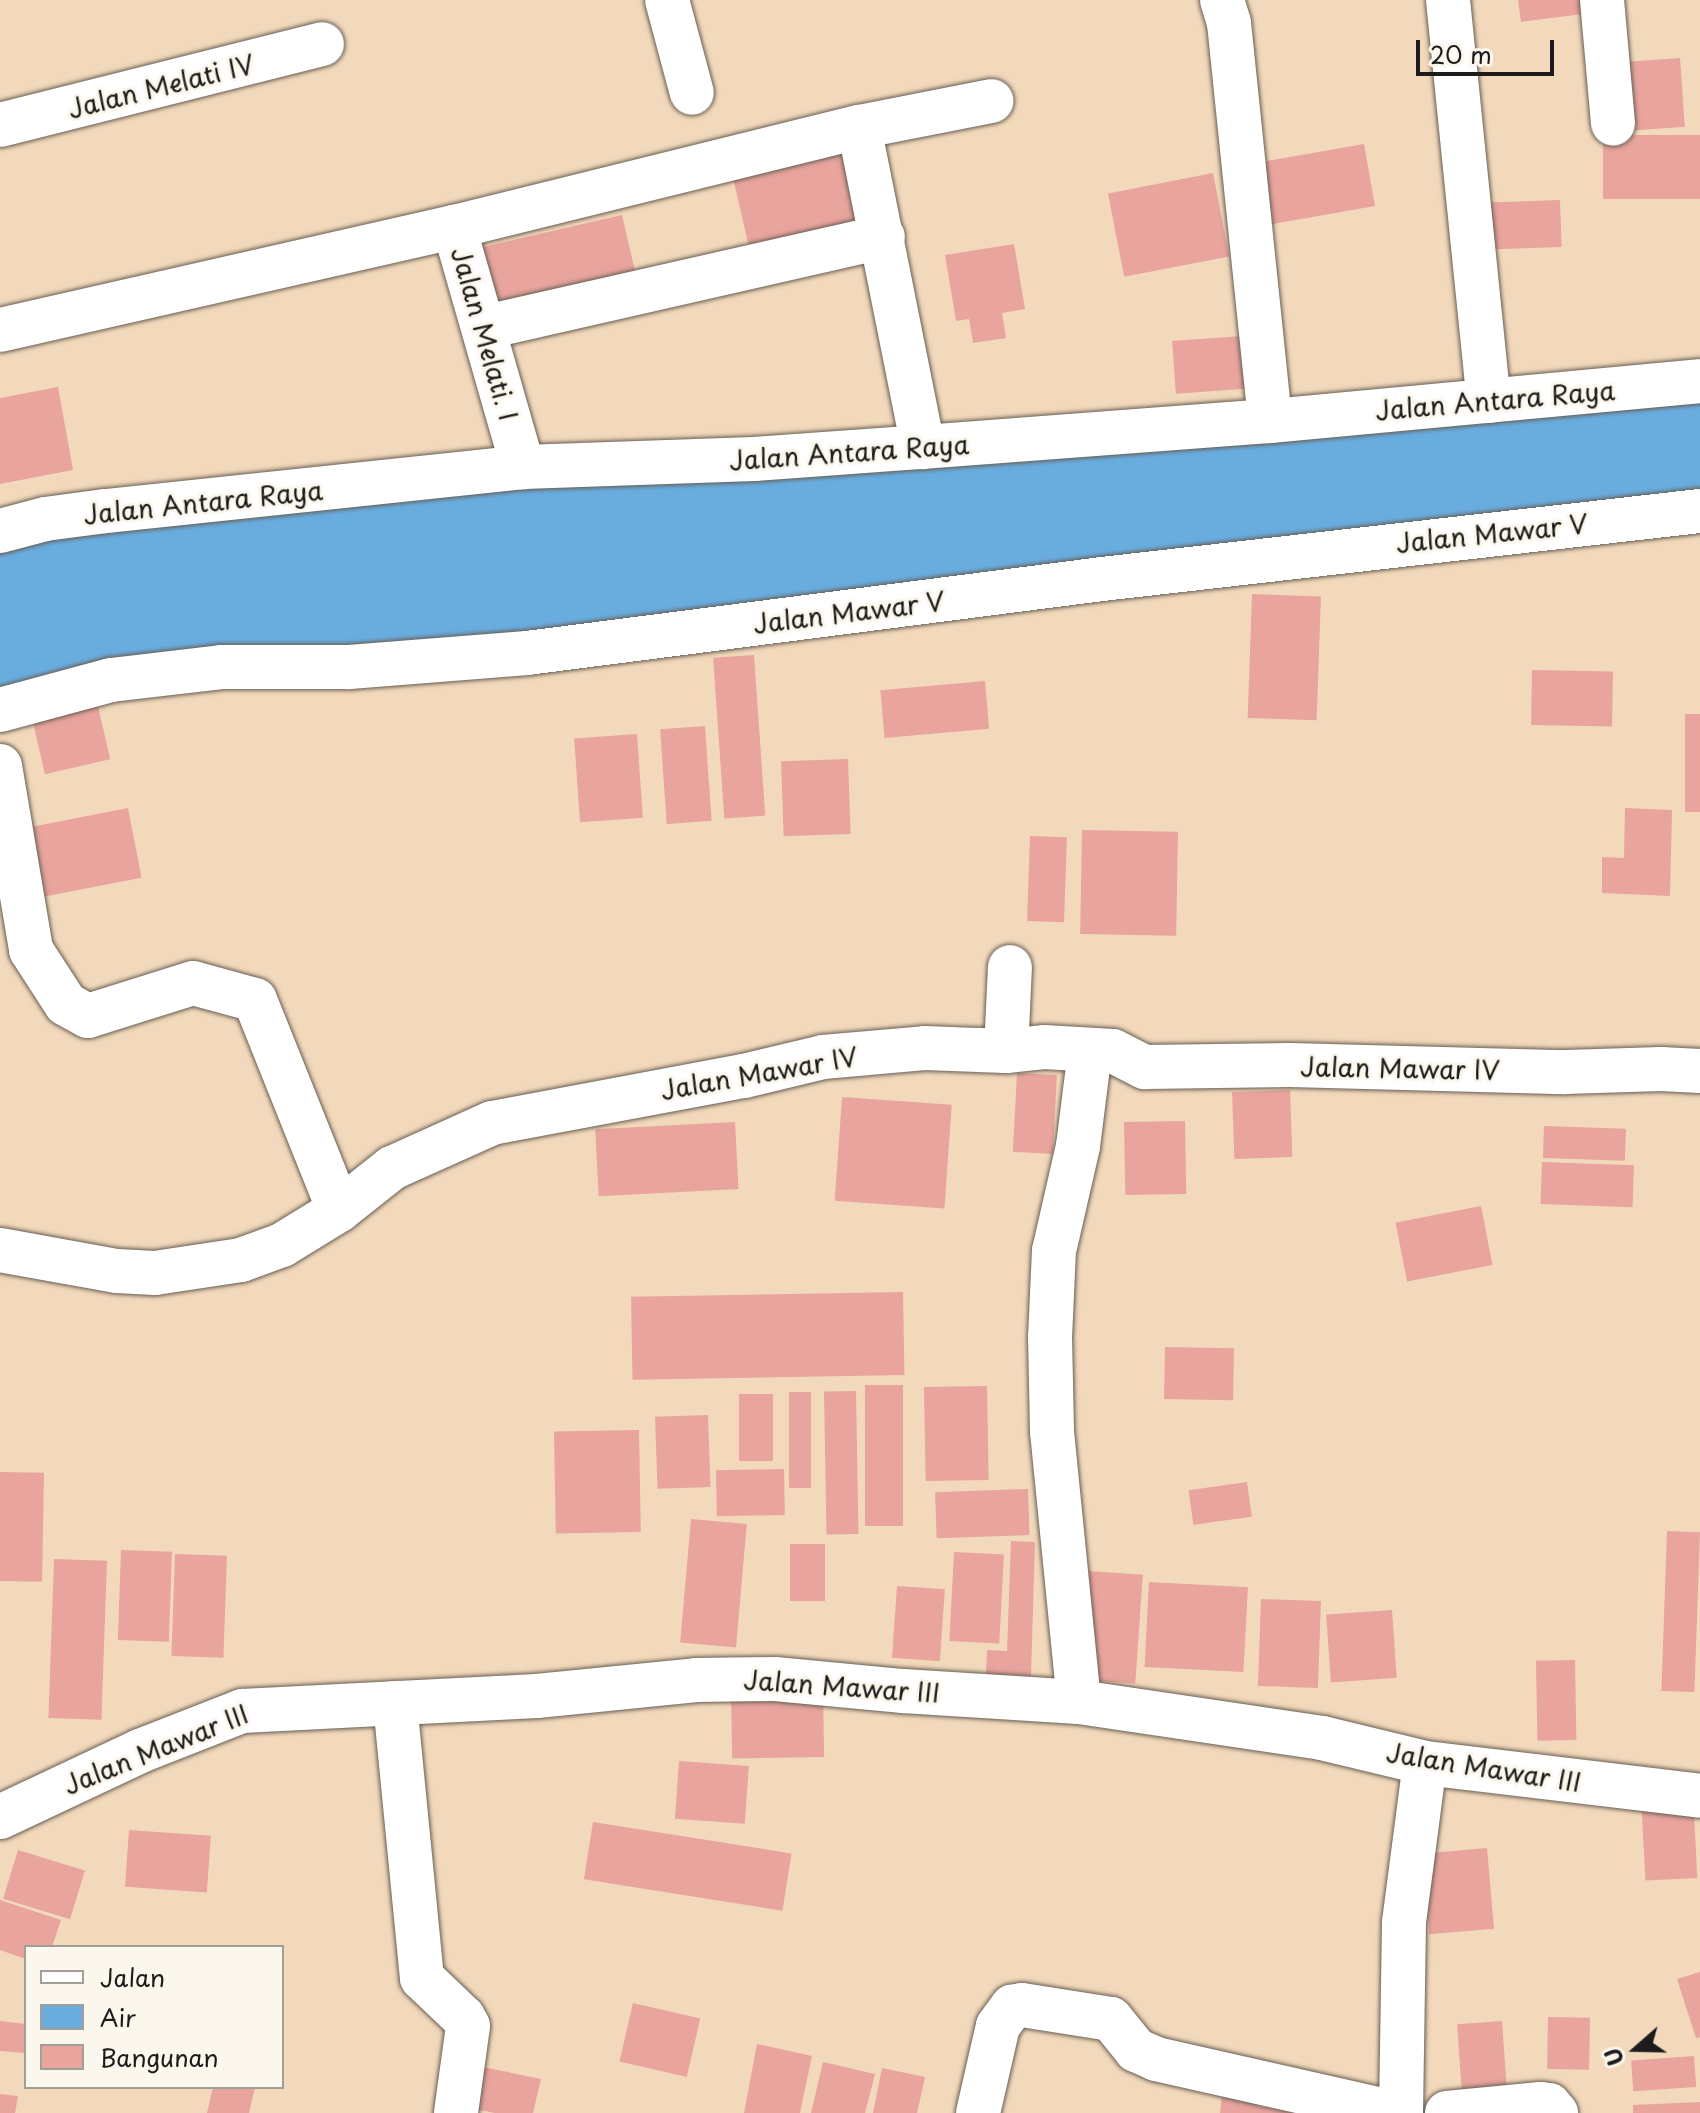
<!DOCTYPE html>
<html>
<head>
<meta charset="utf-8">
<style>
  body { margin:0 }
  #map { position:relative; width:1700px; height:2113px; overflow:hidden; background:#f3d9bb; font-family:"Playpen Sans",sans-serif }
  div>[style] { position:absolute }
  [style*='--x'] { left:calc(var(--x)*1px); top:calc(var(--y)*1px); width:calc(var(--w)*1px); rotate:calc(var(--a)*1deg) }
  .water>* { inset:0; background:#69addf }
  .building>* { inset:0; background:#e8a49d; transform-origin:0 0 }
  .roads { filter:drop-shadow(0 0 2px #675e54) drop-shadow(0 0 2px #675e54) }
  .minor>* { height:44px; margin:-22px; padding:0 22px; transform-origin:22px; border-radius:22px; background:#fff }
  span { translate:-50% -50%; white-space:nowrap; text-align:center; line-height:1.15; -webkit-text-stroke:6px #fbf7ec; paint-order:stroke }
  .street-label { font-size:26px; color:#1c1c1c }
  .legend { position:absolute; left:24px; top:1945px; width:260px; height:144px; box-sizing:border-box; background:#fbf7ec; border:2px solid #a29f99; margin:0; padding:10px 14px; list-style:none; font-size:24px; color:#1c1c1c }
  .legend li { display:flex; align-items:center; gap:16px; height:40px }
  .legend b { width:40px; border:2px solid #a29f99 }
  .north { position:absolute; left:1596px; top:2009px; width:80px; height:80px; -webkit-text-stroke:6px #fbf7ec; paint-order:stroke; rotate:250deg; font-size:22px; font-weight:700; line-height:32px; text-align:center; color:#1c1c1c }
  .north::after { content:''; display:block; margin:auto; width:28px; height:36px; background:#1c1c1c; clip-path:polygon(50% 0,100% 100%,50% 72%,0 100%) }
  .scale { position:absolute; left:1416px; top:40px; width:138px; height:36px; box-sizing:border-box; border:4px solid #1c1c1c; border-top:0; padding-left:10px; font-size:24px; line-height:28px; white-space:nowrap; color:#1c1c1c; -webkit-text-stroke:6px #fbf7ec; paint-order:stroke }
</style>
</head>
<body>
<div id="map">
  <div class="water">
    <i style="clip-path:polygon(1700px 381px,1700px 511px,0 710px,0 531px)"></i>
  </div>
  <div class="building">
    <i style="clip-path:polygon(1518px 0,1590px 0,1591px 13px,1521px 22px)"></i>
    <i style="left:1680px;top:58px;width:69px;height:56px;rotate:86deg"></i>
    <i style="left:1700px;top:135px;width:64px;height:97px;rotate:90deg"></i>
    <i style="left:844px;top:143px;width:87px;height:116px;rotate:77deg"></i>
    <i style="left:1364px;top:144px;width:63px;height:113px;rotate:80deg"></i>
    <i style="left:1213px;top:173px;width:85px;height:107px;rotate:79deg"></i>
    <i style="left:1560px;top:200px;width:47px;height:74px;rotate:88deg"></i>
    <i style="left:622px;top:215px;width:70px;height:155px;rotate:77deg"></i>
    <i style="clip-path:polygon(1014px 244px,1025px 309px,1002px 313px,1006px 338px,973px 343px,969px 319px,956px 321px,945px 255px)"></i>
    <i style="left:1242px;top:336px;width:53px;height:70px;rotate:86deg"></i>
    <i style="clip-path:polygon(58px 387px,73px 470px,0 484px,0 398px)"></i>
    <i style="left:1252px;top:594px;width:69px;height:124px;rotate:2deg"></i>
    <i style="left:754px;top:655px;width:161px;height:41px;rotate:86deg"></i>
    <i style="left:1532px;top:670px;width:81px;height:55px;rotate:1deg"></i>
    <i style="left:985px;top:681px;width:48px;height:105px;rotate:85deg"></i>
    <i style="left:94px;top:689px;width:72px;height:67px;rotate:77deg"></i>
    <i style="left:1685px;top:714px;width:15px;height:98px"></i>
    <i style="left:705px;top:726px;width:95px;height:45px;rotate:86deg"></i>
    <i style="left:637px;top:734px;width:84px;height:63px;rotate:86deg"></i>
    <i style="left:848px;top:759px;width:75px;height:67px;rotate:88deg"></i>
    <i style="left:128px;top:808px;width:71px;height:103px;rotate:79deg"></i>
    <i style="clip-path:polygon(1625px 808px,1672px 810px,1670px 896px,1602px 893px,1602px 857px,1624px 858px)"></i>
    <i style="left:1082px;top:830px;width:96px;height:104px;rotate:1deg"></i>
    <i style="left:1030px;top:836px;width:37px;height:85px;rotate:2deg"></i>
    <i style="left:1017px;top:1073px;width:40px;height:79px;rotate:3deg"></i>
    <i style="left:1290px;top:1090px;width:67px;height:58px;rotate:88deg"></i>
    <i style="left:842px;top:1097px;width:110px;height:104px;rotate:4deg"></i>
    <i style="left:1185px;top:1121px;width:73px;height:61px;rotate:89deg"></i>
    <i style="left:735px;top:1122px;width:67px;height:140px;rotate:87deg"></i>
    <i style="left:1544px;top:1126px;width:82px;height:32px;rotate:2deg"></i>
    <i style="left:1542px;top:1162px;width:92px;height:42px;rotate:2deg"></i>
    <i style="left:1481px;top:1206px;width:60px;height:87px;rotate:79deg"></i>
    <i style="left:903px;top:1292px;width:83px;height:272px;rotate:89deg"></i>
    <i style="left:1165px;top:1347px;width:69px;height:52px;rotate:1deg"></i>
    <i style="left:865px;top:1385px;width:38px;height:141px"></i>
    <i style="left:987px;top:1386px;width:94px;height:63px;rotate:89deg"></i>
    <i style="left:856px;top:1391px;width:143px;height:32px;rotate:89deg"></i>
    <i style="left:789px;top:1392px;width:22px;height:96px"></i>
    <i style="left:739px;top:1394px;width:34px;height:67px"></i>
    <i style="left:708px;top:1415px;width:72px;height:53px;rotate:88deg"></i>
    <i style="left:639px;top:1430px;width:102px;height:85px;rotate:89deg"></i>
    <i style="left:784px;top:1469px;width:46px;height:68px;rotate:89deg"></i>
    <i style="left:0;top:1472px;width:44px;height:109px;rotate:1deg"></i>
    <i style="left:1247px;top:1482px;width:35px;height:59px;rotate:82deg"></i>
    <i style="left:1028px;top:1489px;width:46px;height:93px;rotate:88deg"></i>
    <i style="left:691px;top:1519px;width:56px;height:124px;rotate:5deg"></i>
    <i style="left:1667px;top:1531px;width:33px;height:160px;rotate:2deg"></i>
    <i style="clip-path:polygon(1011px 1541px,1035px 1542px,1031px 1676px,986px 1674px,987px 1650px,1007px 1651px)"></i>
    <i style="left:790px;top:1544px;width:35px;height:57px"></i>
    <i style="left:121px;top:1550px;width:51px;height:90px;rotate:2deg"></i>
    <i style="left:954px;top:1552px;width:50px;height:89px;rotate:3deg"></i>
    <i style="left:175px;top:1554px;width:52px;height:102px;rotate:2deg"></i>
    <i style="left:54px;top:1559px;width:53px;height:159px;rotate:2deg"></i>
    <i style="left:1088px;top:1571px;width:55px;height:109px;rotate:4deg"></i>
    <i style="left:1149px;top:1582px;width:99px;height:85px;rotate:3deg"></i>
    <i style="left:897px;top:1586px;width:48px;height:72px;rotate:4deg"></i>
    <i style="left:1261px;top:1599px;width:60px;height:87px;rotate:2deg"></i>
    <i style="left:1392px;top:1610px;width:68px;height:66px;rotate:86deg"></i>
    <i style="left:1575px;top:1660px;width:80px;height:39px;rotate:89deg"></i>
    <i style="left:823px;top:1692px;width:65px;height:92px;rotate:89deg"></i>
    <i style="left:679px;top:1761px;width:70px;height:58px;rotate:4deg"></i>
    <i style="left:1693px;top:1795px;width:83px;height:52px;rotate:87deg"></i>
    <i style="left:593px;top:1822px;width:201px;height:58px;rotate:9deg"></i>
    <i style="left:129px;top:1830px;width:82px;height:57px;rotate:4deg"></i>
    <i style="left:1487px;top:1848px;width:81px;height:65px;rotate:85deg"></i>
    <i style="left:18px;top:1850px;width:70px;height:51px;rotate:17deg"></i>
    <i style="clip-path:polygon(0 1900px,61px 1920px,52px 1947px,26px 1947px,26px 1959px,0 1950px)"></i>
    <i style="clip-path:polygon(1700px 1972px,1700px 2037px,1696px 2038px,1677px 1979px)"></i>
    <i style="left:633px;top:2003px;width:69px;height:60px;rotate:13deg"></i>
    <i style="left:1548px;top:2017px;width:42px;height:52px;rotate:1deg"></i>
    <i style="clip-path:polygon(0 2021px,26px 2024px,26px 2053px,0 2051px)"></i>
    <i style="left:1502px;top:2021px;width:65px;height:45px;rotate:86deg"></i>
    <i style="clip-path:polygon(757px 2044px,812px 2056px,800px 2113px,744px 2113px)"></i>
    <i style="left:1694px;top:2056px;width:31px;height:63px;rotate:86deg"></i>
    <i style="clip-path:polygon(823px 2062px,875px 2074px,865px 2113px,811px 2113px)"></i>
    <i style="clip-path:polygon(483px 2067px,541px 2079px,533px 2113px,495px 2113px,474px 2109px)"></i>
    <i style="clip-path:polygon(882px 2068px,925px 2077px,917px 2113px,873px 2113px)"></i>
    <i style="clip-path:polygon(1223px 2085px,1259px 2090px,1257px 2106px,1296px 2113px,1220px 2113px)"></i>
    <i style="clip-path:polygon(213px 2087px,255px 2087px,249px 2113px,207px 2113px)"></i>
    <i style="clip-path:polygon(0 2094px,18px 2096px,15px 2113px,0 2113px)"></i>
    <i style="clip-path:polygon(1700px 2102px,1700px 2113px,1633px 2113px,1633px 2105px)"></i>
  </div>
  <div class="roads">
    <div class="minor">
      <i style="--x:667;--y:0;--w:96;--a:75"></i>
      <i style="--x:1222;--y:0;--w:24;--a:73"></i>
      <i style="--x:1229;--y:23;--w:400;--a:84.1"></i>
      <i style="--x:1448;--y:0;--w:403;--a:84.2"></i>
      <i style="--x:1602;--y:0;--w:124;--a:84.9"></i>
      <i style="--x:0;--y:125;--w:332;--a:-14.1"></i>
      <i style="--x:454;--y:227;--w:417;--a:-13.9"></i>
      <i style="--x:486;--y:327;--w:407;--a:-12.8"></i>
      <i style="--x:0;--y:330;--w:466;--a:-12.8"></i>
      <i style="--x:454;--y:227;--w:250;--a:74"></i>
      <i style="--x:923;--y:447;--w:326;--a:-101.3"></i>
      <i style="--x:859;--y:127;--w:135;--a:-11.1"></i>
      <i style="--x:0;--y:531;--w:47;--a:-14.9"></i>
      <i style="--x:45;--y:519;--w:62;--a:-7.5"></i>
      <i style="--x:106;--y:511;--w:419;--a:-6"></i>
      <i style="--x:523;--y:467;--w:231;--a:-2"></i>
      <i style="--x:754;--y:459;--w:169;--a:-4.1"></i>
      <i style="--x:923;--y:447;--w:348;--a:-4.3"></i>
      <i style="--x:1270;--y:421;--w:432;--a:-5.3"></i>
      <i style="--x:0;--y:710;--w:115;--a:-15.1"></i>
      <i style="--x:111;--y:680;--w:111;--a:-6.7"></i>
      <i style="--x:221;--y:667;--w:128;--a:0"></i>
      <i style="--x:349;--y:667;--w:179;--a:-4.5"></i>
      <i style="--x:527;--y:653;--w:580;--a:-7.33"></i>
      <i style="--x:1102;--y:579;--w:602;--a:-6.49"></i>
      <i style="--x:0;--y:766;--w:187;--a:80.4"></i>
      <i style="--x:31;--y:950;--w:64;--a:57.1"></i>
      <i style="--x:66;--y:1004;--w:25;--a:29"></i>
      <i style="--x:88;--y:1016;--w:110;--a:-17.4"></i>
      <i style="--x:193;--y:983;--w:64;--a:15.3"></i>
      <i style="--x:255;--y:1000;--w:226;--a:68.2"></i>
      <i style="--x:1006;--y:1051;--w:84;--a:-87.3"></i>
      <i style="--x:0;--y:1250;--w:119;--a:10.2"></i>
      <i style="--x:117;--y:1271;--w:38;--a:3"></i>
      <i style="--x:155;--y:1273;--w:87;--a:-8.6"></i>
      <i style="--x:241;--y:1260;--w:44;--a:-20.1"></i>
      <i style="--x:282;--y:1245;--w:67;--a:-31.6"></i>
      <i style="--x:339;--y:1210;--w:68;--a:-38.4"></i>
      <i style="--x:392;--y:1168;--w:110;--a:-24.2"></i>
      <i style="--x:492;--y:1123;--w:256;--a:-10.6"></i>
      <i style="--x:744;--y:1076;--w:81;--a:-13.5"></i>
      <i style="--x:823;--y:1057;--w:102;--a:-5"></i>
      <i style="--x:925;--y:1048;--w:81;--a:2.1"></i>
      <i style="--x:1006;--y:1051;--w:38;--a:-6"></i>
      <i style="--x:1044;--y:1047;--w:69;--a:3.3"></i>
      <i style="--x:1113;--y:1051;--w:36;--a:27"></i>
      <i style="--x:1145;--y:1067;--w:145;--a:-0.8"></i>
      <i style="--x:1290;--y:1065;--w:275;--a:1.5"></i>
      <i style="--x:1565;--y:1072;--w:96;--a:-1.8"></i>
      <i style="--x:1661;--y:1069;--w:39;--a:3"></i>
      <i style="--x:1079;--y:1702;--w:272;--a:-95.7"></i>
      <i style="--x:1052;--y:1431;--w:93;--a:-91.2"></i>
      <i style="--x:1050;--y:1338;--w:87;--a:-87.4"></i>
      <i style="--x:1054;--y:1251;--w:108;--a:-77.1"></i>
      <i style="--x:1078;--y:1146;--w:96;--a:-82.8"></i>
      <i style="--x:395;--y:1703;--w:276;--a:84.4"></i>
      <i style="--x:422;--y:1978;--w:57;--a:43.6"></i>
      <i style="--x:463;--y:2017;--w:10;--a:61"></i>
      <i style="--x:468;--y:2026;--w:88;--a:97.9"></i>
      <i style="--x:0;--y:1817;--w:155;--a:-25.2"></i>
      <i style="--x:140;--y:1751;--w:110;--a:-21.4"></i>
      <i style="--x:242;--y:1711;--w:295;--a:-2.9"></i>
      <i style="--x:537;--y:1696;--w:160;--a:-5.7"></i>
      <i style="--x:696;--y:1680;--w:79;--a:-0.7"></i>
      <i style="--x:775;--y:1679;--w:129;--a:5.4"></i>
      <i style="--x:903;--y:1691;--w:176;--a:3.6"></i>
      <i style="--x:1079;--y:1702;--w:246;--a:8.4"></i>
      <i style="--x:1322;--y:1738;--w:106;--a:13.6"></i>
      <i style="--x:1425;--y:1763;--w:277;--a:6.8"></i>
      <i style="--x:978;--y:2113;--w:89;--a:-77.1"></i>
      <i style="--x:998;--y:2026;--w:24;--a:-54"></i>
      <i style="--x:1012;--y:2007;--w:10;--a:-11"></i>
      <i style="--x:1022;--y:2005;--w:90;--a:8.9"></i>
      <i style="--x:1111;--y:2019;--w:40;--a:51"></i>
      <i style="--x:1136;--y:2050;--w:22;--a:24"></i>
      <i style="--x:1156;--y:2059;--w:245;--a:12.7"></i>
      <i style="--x:1401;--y:2113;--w:191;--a:-89.1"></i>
      <i style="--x:1404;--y:1922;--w:160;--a:-82.5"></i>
      <i style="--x:1447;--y:2113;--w:94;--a:-5.5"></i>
      <i style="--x:1541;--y:2104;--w:8;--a:7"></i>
      <i style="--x:1549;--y:2105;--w:11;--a:49"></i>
    </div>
  </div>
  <div class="street-label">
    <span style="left:161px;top:86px;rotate:-14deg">Jalan Melati IV</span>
    <span style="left:485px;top:334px;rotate:74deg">Jalan Melati. I</span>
    <span style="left:1495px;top:400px;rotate:-5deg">Jalan Antara Raya</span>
    <span style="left:849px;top:452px;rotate:-4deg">Jalan Antara Raya</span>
    <span style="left:203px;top:502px;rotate:-6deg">Jalan Antara Raya</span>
    <span style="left:1492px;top:533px;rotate:-6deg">Jalan Mawar V</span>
    <span style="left:849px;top:612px;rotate:-7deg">Jalan Mawar V</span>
    <span style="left:1400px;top:1068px;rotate:1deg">Jalan Mawar IV</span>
    <span style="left:759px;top:1073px;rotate:-10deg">Jalan Mawar IV</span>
    <span style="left:842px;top:1686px;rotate:4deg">Jalan Mawar III</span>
    <span style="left:156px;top:1749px;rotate:-22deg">Jalan Mawar III</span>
    <span style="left:1484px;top:1767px;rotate:9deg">Jalan Mawar III</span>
  </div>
  <ul class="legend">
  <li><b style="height:10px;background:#fff"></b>Jalan</li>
  <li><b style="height:22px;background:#69addf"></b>Air</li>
  <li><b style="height:22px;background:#e8a49d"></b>Bangunan</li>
  </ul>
  <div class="north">U</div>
  <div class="scale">20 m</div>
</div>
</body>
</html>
